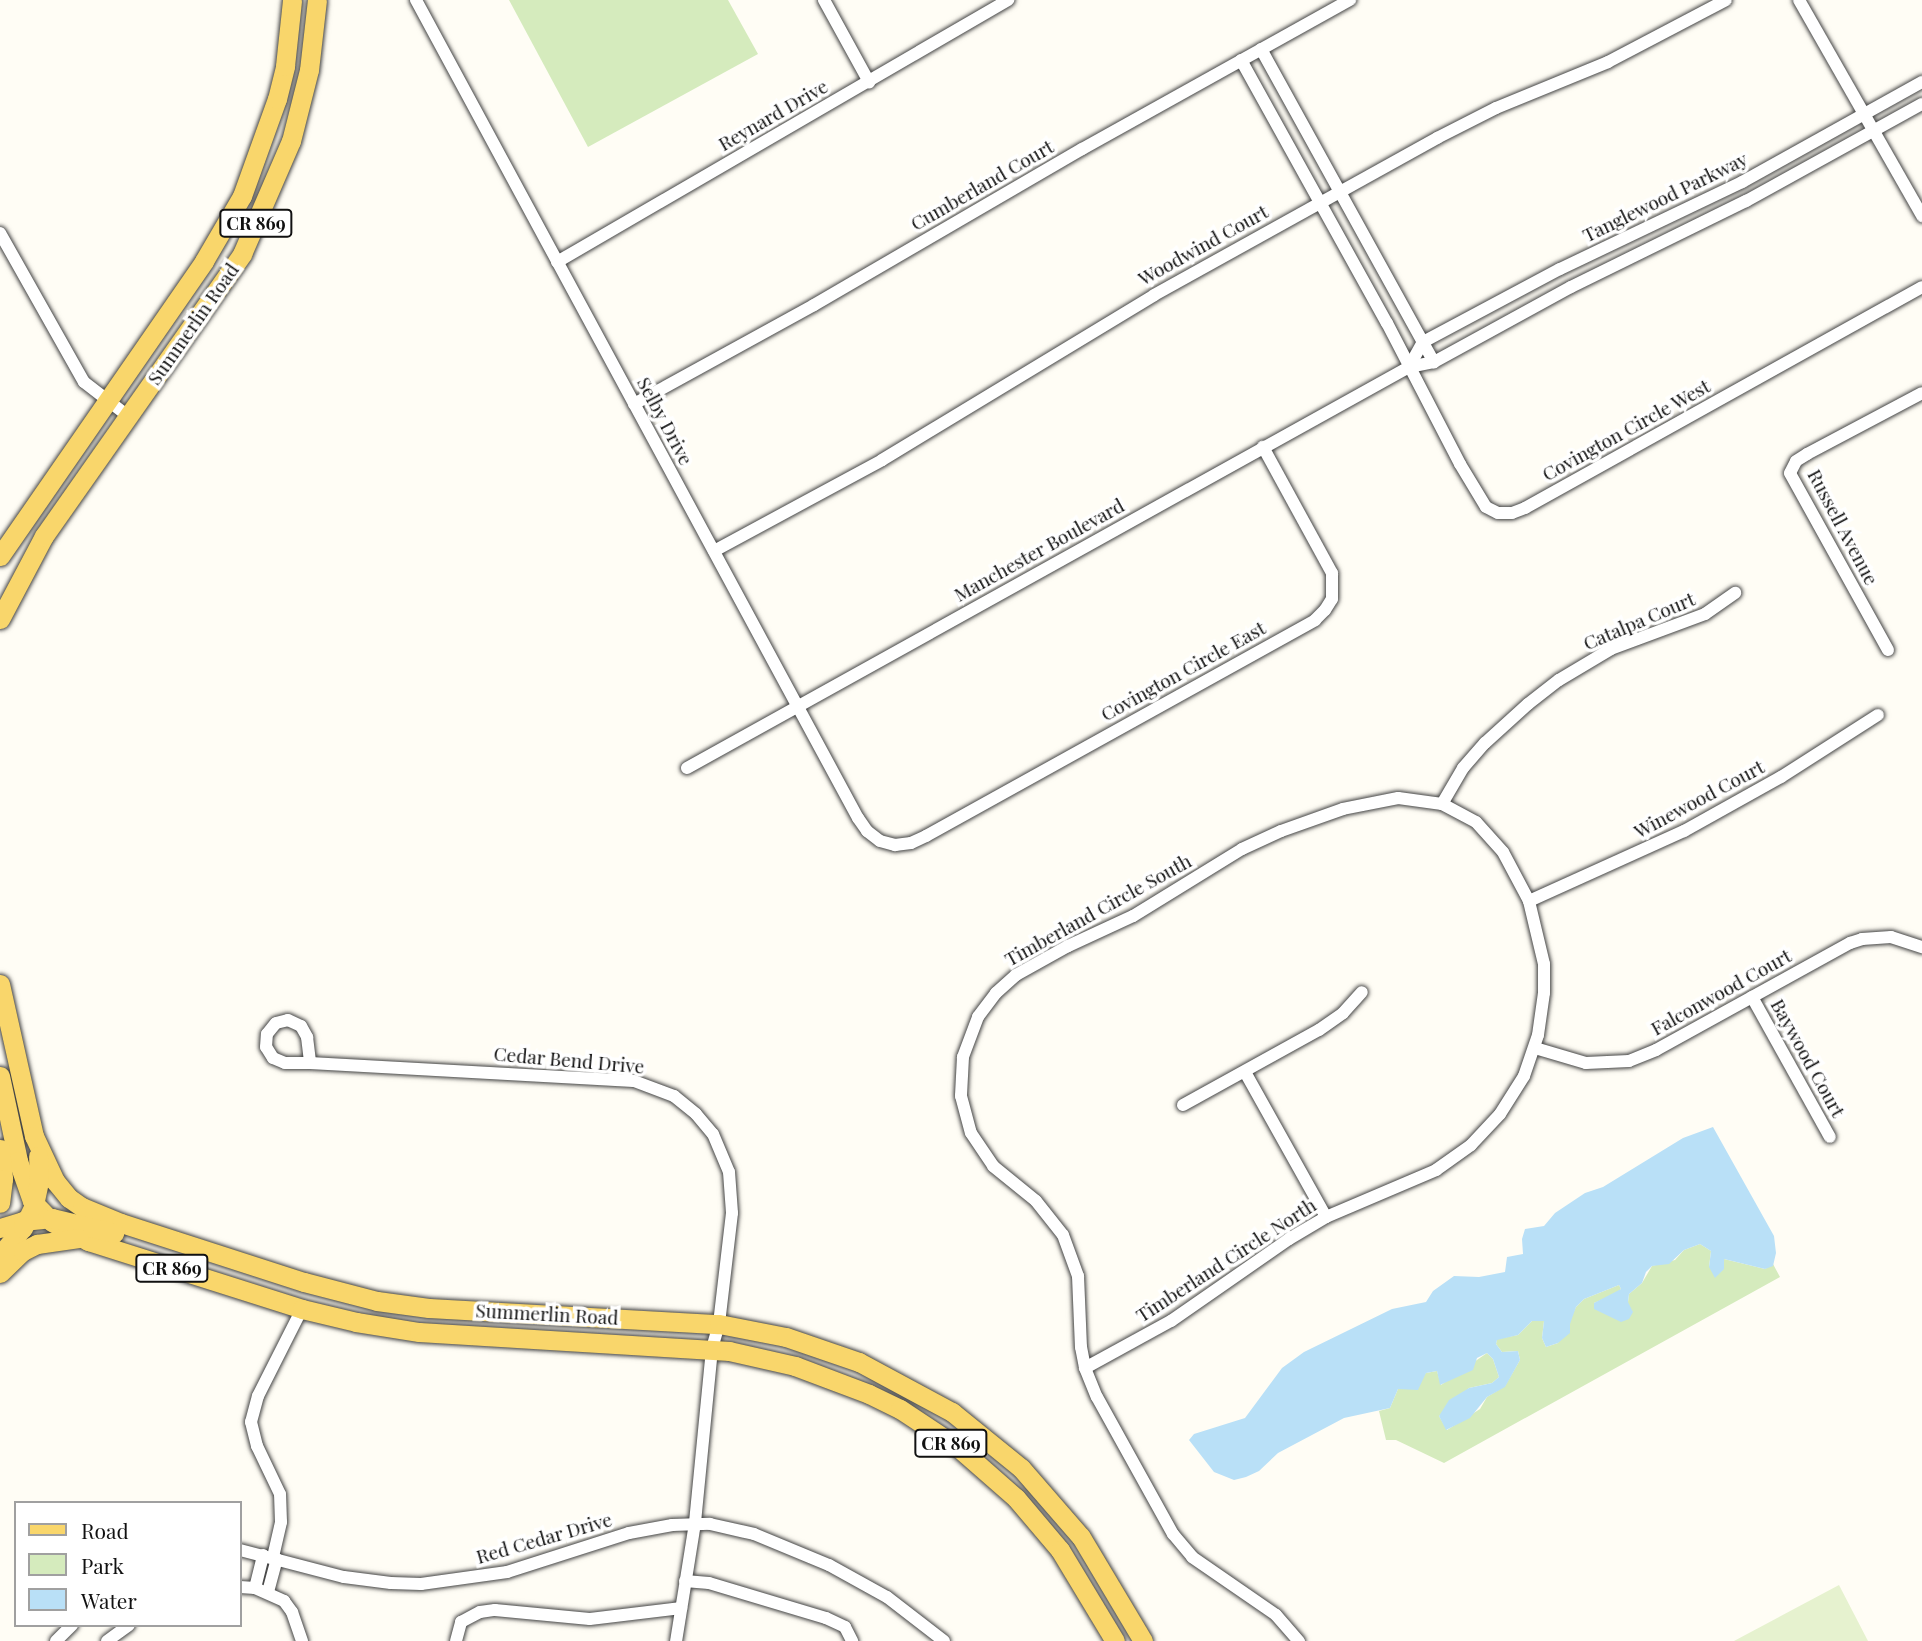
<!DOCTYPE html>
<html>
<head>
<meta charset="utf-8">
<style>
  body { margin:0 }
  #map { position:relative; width:1922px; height:1641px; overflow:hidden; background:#fffdf5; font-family:"Playfair Display",serif }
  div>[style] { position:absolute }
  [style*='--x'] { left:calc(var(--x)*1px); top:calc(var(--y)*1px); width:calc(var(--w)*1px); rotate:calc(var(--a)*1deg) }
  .green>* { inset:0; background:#d5ebbd }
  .pitch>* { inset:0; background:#e6f2cf }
  .water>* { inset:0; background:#b9e0f7 }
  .roads { filter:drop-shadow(0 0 2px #444) drop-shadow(0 0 2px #444) }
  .minor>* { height:12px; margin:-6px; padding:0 6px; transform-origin:6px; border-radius:6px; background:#fff }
  .primary>* { height:19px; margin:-9.5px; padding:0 9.5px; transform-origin:9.5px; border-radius:9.5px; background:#f9d66b }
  span { translate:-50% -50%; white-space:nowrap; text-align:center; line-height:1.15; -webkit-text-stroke:7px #fff; paint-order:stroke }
  .shield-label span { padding:2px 5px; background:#fff; border:2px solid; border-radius:5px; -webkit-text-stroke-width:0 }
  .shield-label { font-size:18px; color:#111; font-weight:700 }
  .street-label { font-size:19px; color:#111 }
  .legend { position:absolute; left:14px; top:1501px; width:228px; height:126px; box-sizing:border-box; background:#fff; border:2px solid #a0a0a0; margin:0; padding:9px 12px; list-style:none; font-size:21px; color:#111 }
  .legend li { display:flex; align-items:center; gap:14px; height:35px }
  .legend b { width:35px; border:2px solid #a0a0a0 }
</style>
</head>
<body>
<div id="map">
  <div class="green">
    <i style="clip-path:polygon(509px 0,728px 0,758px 54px,588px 147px)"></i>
    <i style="clip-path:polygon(1700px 1244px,1711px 1251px,1709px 1267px,1724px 1259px,1765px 1269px,1773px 1264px,1780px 1277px,1444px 1463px,1396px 1440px,1386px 1440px,1379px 1411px,1390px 1408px,1398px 1389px,1426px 1373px,1437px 1371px,1441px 1385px,1487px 1353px,1493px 1359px,1499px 1377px,1492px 1383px,1469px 1388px,1439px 1416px,1447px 1430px,1480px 1409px,1487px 1397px,1505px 1386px,1520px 1360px,1518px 1351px,1502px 1352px,1496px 1344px,1497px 1339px,1518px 1335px,1532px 1321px,1544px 1321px,1542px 1338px,1546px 1347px,1558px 1343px,1576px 1307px,1584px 1299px,1619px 1285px,1621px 1289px,1615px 1294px,1594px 1303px,1628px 1302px,1629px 1294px,1642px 1283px,1652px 1266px,1675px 1260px,1684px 1250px)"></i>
  </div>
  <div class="pitch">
    <i style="clip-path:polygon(1839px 1585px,1868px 1641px,1734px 1641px)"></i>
  </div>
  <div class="water">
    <i style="clip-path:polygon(1713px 1127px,1774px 1236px,1776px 1253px,1773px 1266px,1765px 1269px,1724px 1259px,1724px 1269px,1715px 1278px,1709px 1267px,1711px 1251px,1700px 1244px,1684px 1250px,1669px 1264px,1652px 1266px,1646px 1272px,1642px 1283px,1629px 1294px,1628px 1302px,1633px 1312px,1629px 1319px,1621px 1322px,1594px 1309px,1594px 1303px,1621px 1289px,1619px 1285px,1584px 1299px,1576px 1307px,1570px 1324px,1570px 1333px,1558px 1343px,1546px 1347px,1542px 1338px,1544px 1321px,1532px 1321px,1518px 1335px,1497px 1340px,1496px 1344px,1502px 1352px,1518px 1351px,1520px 1360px,1505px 1387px,1487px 1397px,1470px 1418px,1446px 1430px,1439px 1416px,1449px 1400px,1469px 1388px,1492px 1383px,1499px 1377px,1493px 1359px,1487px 1353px,1477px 1358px,1473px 1370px,1440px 1385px,1437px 1371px,1426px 1373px,1418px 1390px,1398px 1389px,1390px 1408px,1344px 1418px,1278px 1453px,1259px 1471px,1246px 1477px,1234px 1480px,1214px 1472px,1189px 1440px,1194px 1434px,1245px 1418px,1282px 1368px,1304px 1352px,1392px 1309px,1426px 1302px,1433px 1291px,1454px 1276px,1479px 1277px,1505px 1272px,1507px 1257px,1523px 1254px,1522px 1239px,1525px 1229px,1544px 1226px,1555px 1213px,1585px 1193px,1603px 1187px,1683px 1138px)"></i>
  </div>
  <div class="roads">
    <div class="minor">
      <i style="--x:416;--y:0;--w:930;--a:61.62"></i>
      <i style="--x:858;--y:818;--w:16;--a:55"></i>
      <i style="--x:867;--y:831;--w:16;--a:38"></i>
      <i style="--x:880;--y:841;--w:16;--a:15"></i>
      <i style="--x:895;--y:845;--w:16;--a:-7"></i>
      <i style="--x:911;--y:843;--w:17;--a:-25"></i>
      <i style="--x:926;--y:836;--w:445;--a:-29"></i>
      <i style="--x:1315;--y:620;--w:14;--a:-45"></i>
      <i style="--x:1325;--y:610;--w:13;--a:-58"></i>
      <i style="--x:1332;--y:599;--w:26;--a:-90"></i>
      <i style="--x:1332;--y:573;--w:144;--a:-118.7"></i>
      <i style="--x:824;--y:0;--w:94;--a:61.2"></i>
      <i style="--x:1799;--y:0;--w:249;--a:60.3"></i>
      <i style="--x:1261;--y:49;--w:358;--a:61.1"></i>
      <i style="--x:1241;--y:60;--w:301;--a:61"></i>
      <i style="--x:1387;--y:323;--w:159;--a:62.6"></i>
      <i style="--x:1460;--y:464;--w:50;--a:58.8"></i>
      <i style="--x:1486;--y:507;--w:13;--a:27"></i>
      <i style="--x:1498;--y:513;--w:14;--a:0"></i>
      <i style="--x:1512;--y:513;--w:14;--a:-21"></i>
      <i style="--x:1525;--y:508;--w:454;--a:-29.1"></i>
      <i style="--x:0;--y:233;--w:171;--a:60.6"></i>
      <i style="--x:84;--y:382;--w:56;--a:37.7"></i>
      <i style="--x:557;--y:262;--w:522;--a:-30.15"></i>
      <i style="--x:1409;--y:367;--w:29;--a:-61"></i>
      <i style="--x:1423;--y:342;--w:155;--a:-28.1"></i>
      <i style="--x:1560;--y:269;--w:202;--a:-25.5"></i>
      <i style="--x:1742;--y:182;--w:206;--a:-29.1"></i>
      <i style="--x:634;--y:404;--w:205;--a:-28.8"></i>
      <i style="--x:814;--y:305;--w:310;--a:-30.2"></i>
      <i style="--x:1082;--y:149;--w:307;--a:-29.1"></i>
      <i style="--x:714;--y:551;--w:191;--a:-28.4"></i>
      <i style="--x:882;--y:460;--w:318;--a:-31.2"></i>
      <i style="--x:1154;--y:295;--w:324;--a:-29"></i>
      <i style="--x:1437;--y:138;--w:66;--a:-27"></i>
      <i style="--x:1496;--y:108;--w:121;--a:-22.3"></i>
      <i style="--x:1608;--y:62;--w:133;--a:-27.7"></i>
      <i style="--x:1888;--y:650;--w:202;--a:-119"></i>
      <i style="--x:1790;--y:473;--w:13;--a:-63"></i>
      <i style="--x:1796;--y:461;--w:13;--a:-32"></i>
      <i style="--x:1807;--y:454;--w:130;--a:-27.9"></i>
      <i style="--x:687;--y:768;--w:826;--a:-29.05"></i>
      <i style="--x:1409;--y:367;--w:25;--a:-11"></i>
      <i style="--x:1434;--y:362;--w:156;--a:-28.7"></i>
      <i style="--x:1571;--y:287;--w:195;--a:-26.2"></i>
      <i style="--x:1746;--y:201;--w:201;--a:-28.9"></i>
      <i style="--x:1442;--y:804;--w:42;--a:-59.7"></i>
      <i style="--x:1463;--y:768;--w:33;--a:-49"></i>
      <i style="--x:1485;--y:743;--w:58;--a:-42.2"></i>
      <i style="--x:1528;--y:704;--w:39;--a:-38"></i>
      <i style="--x:1559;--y:680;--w:61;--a:-30.8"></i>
      <i style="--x:1611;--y:649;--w:100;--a:-20.4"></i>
      <i style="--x:1705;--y:614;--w:37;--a:-35"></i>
      <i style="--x:1529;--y:901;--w:170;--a:-24.3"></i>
      <i style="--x:1684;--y:831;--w:111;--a:-29.1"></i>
      <i style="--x:1781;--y:777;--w:115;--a:-32.6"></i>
      <i style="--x:1752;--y:997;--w:160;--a:60.9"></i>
      <i style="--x:288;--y:1020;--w:14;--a:25"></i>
      <i style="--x:301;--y:1026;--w:13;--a:61"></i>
      <i style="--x:307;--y:1037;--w:26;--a:83"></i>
      <i style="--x:310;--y:1063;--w:25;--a:180"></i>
      <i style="--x:285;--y:1063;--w:13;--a:-157"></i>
      <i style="--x:273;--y:1058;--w:13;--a:-122"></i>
      <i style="--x:266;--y:1047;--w:13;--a:-86"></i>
      <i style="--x:267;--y:1034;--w:14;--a:-51"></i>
      <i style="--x:276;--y:1023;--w:12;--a:-14"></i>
      <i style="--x:1535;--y:1048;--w:53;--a:16.4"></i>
      <i style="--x:1586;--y:1063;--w:43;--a:-2.7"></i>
      <i style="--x:1629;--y:1061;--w:29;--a:-22"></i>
      <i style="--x:1656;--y:1050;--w:222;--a:-28.9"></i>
      <i style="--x:1850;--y:943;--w:13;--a:-18"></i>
      <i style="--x:1862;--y:939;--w:29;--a:-4"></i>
      <i style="--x:1891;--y:937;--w:33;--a:18"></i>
      <i style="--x:310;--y:1063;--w:324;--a:3.2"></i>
      <i style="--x:634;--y:1081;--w:43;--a:20.6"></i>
      <i style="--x:674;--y:1096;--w:28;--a:39"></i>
      <i style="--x:696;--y:1114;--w:26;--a:50"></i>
      <i style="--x:713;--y:1134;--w:41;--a:67.2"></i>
      <i style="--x:729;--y:1172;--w:41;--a:85.8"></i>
      <i style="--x:732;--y:1213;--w:112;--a:96.7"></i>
      <i style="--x:719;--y:1324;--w:26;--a:106"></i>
      <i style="--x:712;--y:1349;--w:175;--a:95.6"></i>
      <i style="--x:695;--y:1523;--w:120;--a:99.1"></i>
      <i style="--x:1245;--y:1072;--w:166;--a:60.8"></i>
      <i style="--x:1183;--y:1105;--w:155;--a:-28.9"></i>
      <i style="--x:1319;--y:1030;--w:29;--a:-35"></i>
      <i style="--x:1343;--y:1013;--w:28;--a:-48"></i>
      <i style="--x:1085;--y:1368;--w:98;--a:-28.7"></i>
      <i style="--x:1171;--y:1321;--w:144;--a:-34.8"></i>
      <i style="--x:1289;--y:1239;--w:43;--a:-30.7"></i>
      <i style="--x:1326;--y:1217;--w:120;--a:-23.1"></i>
      <i style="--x:1436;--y:1170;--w:43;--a:-35.5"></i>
      <i style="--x:1471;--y:1145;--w:42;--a:-46.9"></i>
      <i style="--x:1500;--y:1114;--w:45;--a:-57.7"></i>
      <i style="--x:1524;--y:1076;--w:43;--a:-71.1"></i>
      <i style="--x:1538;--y:1035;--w:42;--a:-81.9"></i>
      <i style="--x:1544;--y:993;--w:29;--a:-90"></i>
      <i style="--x:1544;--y:964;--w:65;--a:-103.4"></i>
      <i style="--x:1529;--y:901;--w:55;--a:-118"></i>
      <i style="--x:1503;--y:852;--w:40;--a:-132"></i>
      <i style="--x:1476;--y:822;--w:38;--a:-152"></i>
      <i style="--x:1442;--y:804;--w:44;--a:-172.2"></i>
      <i style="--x:1398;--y:798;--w:56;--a:168.7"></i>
      <i style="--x:1343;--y:809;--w:66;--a:160.5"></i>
      <i style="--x:1281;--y:831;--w:43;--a:155.2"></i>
      <i style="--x:1242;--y:849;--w:128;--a:148.4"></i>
      <i style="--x:1133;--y:916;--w:72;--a:155.2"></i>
      <i style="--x:1068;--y:946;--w:60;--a:150.9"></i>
      <i style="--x:1016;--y:975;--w:27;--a:138"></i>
      <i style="--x:996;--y:993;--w:30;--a:127"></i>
      <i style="--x:978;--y:1017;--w:43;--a:110.6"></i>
      <i style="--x:963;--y:1057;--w:39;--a:93"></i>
      <i style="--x:961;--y:1096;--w:38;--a:75"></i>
      <i style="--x:971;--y:1133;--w:40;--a:56"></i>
      <i style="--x:993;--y:1166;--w:55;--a:39.1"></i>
      <i style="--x:1036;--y:1201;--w:43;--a:51.5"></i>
      <i style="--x:1063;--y:1235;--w:44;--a:69.9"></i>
      <i style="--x:1078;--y:1276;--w:71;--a:87.6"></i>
      <i style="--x:1081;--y:1347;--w:21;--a:79"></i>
      <i style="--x:1085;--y:1368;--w:31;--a:68"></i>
      <i style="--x:1097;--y:1397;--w:157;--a:61"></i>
      <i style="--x:1173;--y:1534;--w:30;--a:50"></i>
      <i style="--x:1192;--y:1557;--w:102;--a:34.6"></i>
      <i style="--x:1276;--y:1615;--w:35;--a:49"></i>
      <i style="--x:240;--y:1550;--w:107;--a:14.6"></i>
      <i style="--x:344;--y:1577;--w:47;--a:7.3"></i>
      <i style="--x:391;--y:1583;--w:30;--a:2"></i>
      <i style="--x:421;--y:1584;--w:87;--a:-7.9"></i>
      <i style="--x:507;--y:1572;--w:128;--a:-17.7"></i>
      <i style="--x:629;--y:1533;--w:44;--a:-10.5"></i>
      <i style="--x:672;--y:1525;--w:38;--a:-2"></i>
      <i style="--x:710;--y:1524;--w:45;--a:12.8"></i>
      <i style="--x:754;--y:1534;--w:81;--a:22.5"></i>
      <i style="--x:829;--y:1565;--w:66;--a:28.9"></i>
      <i style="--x:887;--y:1597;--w:72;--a:37.7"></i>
      <i style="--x:273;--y:1557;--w:36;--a:-77"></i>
      <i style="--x:281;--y:1522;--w:28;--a:-92"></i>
      <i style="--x:280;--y:1494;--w:53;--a:-115.6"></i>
      <i style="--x:257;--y:1446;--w:25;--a:-104"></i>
      <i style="--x:251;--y:1422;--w:27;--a:-75"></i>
      <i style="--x:258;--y:1396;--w:97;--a:-63.2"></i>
      <i style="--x:685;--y:1581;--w:24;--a:5"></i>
      <i style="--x:709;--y:1583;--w:122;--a:16.7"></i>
      <i style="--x:826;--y:1618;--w:21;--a:25"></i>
      <i style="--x:845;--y:1627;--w:16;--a:63"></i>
      <i style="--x:240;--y:1587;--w:15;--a:4"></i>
      <i style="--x:255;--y:1588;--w:32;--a:24"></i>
      <i style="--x:284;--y:1601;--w:14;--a:54"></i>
      <i style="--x:292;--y:1612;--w:31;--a:71"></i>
      <i style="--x:255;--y:1588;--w:34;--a:-76"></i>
      <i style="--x:268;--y:1592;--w:34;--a:-75"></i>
      <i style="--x:56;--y:1641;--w:23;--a:-45"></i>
      <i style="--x:107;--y:1641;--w:27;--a:-36"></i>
      <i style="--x:456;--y:1641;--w:20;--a:-75"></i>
      <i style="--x:461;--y:1622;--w:21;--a:-28"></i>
      <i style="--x:480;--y:1612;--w:15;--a:-8"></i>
      <i style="--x:495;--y:1610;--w:95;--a:5.4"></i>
      <i style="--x:590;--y:1619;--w:92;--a:-6.9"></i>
    </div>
    <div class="primary">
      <i style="--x:0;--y:556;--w:359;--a:-55.3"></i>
      <i style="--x:204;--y:261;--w:75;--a:-59.7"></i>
      <i style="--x:242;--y:196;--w:103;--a:-70.2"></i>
      <i style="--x:277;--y:99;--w:34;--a:-76"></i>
      <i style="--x:285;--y:66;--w:66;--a:-83.9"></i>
      <i style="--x:0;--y:619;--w:94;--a:-62.1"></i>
      <i style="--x:44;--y:536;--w:345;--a:-54.9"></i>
      <i style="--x:242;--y:254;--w:123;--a:-66.6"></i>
      <i style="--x:291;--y:141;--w:73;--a:-75.8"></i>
      <i style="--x:309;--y:70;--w:70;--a:-83.5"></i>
      <i style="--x:0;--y:984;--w:156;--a:77.4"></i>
      <i style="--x:34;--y:1136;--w:50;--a:65"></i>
      <i style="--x:55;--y:1181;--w:22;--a:51"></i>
      <i style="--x:69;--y:1198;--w:16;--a:35"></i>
      <i style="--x:82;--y:1207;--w:42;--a:22.3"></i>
      <i style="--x:121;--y:1223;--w:192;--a:17.9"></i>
      <i style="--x:304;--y:1282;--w:75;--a:14.6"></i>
      <i style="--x:377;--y:1301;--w:52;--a:7.7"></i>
      <i style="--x:429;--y:1308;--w:290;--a:3.2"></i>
      <i style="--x:719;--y:1324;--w:68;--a:11"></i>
      <i style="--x:786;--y:1337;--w:77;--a:18.9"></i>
      <i style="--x:859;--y:1362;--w:106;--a:28.3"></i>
      <i style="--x:952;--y:1412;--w:89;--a:39.1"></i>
      <i style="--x:1021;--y:1468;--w:91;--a:49"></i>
      <i style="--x:1081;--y:1537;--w:121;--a:59.2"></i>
      <i style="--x:0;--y:1076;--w:87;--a:78"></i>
      <i style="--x:18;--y:1161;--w:42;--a:70.7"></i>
      <i style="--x:32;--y:1201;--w:29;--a:46"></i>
      <i style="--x:52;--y:1222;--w:41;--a:27.8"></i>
      <i style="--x:88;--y:1241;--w:225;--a:17.6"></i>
      <i style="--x:302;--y:1309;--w:56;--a:13.5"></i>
      <i style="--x:356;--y:1322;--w:64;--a:9"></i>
      <i style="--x:419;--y:1332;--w:311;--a:3.5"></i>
      <i style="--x:729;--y:1351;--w:68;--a:12.8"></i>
      <i style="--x:795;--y:1366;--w:79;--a:20.7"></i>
      <i style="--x:869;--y:1394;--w:34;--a:26"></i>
      <i style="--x:900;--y:1409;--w:71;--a:33.5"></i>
      <i style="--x:959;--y:1448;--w:76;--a:41.3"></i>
      <i style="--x:1016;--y:1498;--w:68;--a:49.8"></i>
      <i style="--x:1060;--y:1550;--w:106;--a:58.9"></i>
      <i style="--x:0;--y:1149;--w:30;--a:84"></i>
      <i style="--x:3;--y:1179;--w:24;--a:97"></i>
      <i style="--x:0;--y:1228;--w:24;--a:-17"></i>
      <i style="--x:23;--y:1221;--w:29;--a:-6"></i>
      <i style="--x:52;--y:1218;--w:64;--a:13.6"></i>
      <i style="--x:0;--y:1255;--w:35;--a:-50"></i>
      <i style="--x:23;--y:1228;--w:25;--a:-64"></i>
      <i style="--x:34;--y:1205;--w:24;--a:-78"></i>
      <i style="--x:39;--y:1182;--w:26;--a:-92"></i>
      <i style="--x:0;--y:1273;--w:32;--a:-44"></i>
      <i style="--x:23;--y:1251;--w:16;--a:-27"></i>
      <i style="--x:37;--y:1244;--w:42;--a:-8.1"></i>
    </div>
  </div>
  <div class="shield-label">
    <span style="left:256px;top:223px">CR 869</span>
    <span style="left:172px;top:1268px">CR 869</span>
    <span style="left:951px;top:1443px">CR 869</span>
  </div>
  <div class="street-label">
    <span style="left:773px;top:115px;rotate:-30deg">Reynard Drive</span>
    <span style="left:982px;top:185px;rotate:-30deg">Cumberland Court</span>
    <span style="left:1665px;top:197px;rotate:-26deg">Tanglewood Parkway</span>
    <span style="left:1203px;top:245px;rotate:-29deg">Woodwind Court</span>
    <span style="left:193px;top:324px;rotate:-55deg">Summerlin Road</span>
    <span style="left:665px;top:421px;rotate:62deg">Selby Drive</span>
    <span style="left:1626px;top:430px;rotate:-29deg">Covington Circle West</span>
    <span style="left:1843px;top:527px;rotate:62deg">Russell Avenue</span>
    <span style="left:1039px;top:550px;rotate:-29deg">Manchester Boulevard</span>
    <span style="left:1639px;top:621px;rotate:-23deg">Catalpa Court</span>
    <span style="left:1183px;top:671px;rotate:-29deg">Covington Circle East</span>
    <span style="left:1699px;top:799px;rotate:-28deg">Winewood Court</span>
    <span style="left:1098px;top:910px;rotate:-29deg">Timberland Circle South</span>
    <span style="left:1721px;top:992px;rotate:-29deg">Falconwood Court</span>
    <span style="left:1808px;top:1058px;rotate:61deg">Baywood Court</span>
    <span style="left:569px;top:1060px;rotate:5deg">Cedar Bend Drive</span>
    <span style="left:1226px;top:1260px;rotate:-33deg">Timberland Circle North</span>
    <span style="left:547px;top:1314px;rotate:3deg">Summerlin Road</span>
    <span style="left:544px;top:1538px;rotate:-16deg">Red Cedar Drive</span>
  </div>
  <ul class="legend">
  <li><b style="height:9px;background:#f9d66b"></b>Road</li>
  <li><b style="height:19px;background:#d5ebbd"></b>Park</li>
  <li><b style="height:19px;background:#b9e0f7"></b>Water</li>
  </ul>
</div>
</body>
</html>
